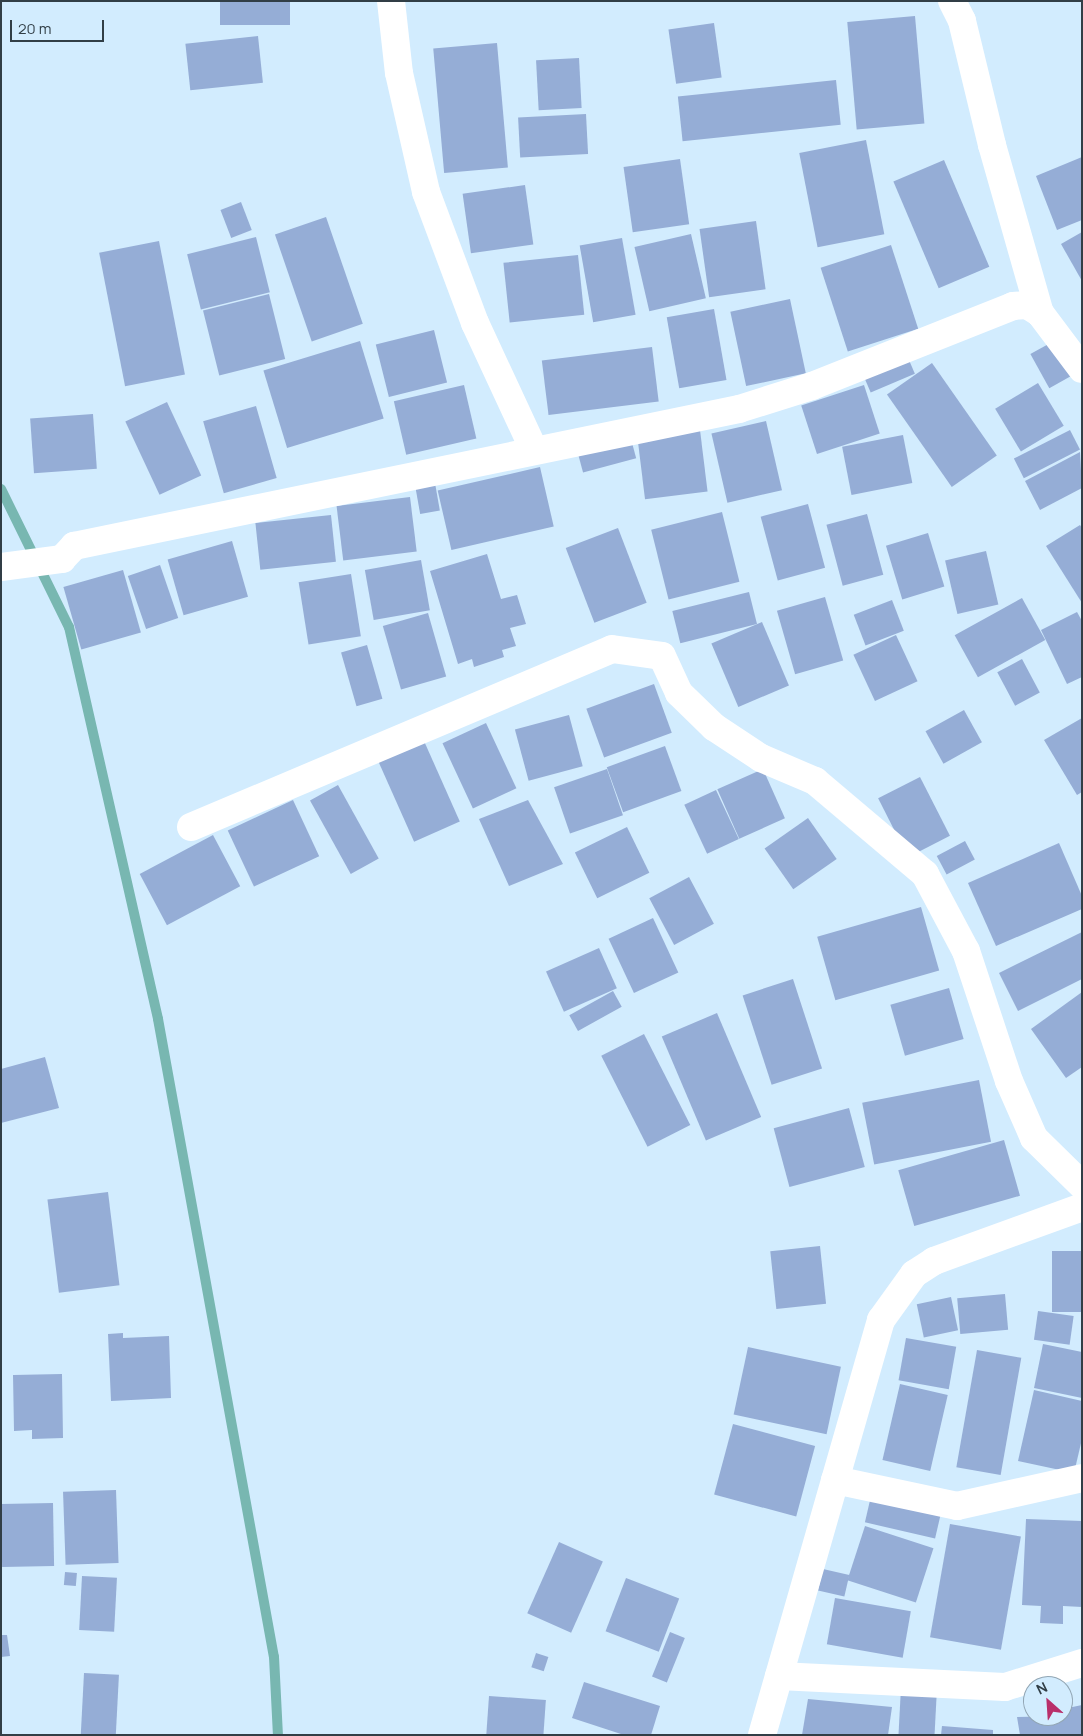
<!DOCTYPE html>
<html>
<head>
<meta charset="utf-8">
<style>
  body { margin:0 }
  #map { position:relative; width:1083px; height:1736px; overflow:hidden; background:#d2ecfe; font-family:Manrope,sans-serif }
  div>[style] { position:absolute }
  [style*='--x'] { left:calc(var(--x)*1px); top:calc(var(--y)*1px); width:calc(var(--w)*1px); rotate:calc(var(--a)*1deg) }
  .stream>* { height:10px; margin:-5px; padding:0 5px; transform-origin:5px; border-radius:5px; background:#78b7b1 }
  .building>* { inset:0; background:#95add6; transform-origin:0 0 }
  .minor>* { height:28px; margin:-14px; padding:0 14px; transform-origin:14px; border-radius:14px; background:#fff }
  span { translate:-50% -50%; white-space:nowrap; text-align:center; line-height:1.15; -webkit-text-stroke:4px #d2ecfe; paint-order:stroke }
  .frame { position:absolute; inset:0; border:2px solid #313e46; pointer-events:none }
  .north { position:absolute; left:1023px; top:1676px; width:50px; height:50px; box-sizing:border-box; background:#d2ecfe; border:1px solid #92a6b4; border-radius:50%; rotate:334deg; font-size:14px; font-weight:700; line-height:20px; text-align:center; color:#313e46 }
  .north::after { content:''; display:block; margin:auto; width:18px; height:22px; background:#b92f6a; clip-path:polygon(50% 0,100% 100%,50% 72%,0 100%) }
  .scale { position:absolute; left:10px; top:20px; width:94px; height:22px; box-sizing:border-box; border:2px solid #313e46; border-top:0; padding-left:6px; font-size:15px; line-height:18px; white-space:nowrap; color:#313e46; -webkit-text-stroke:4px #d2ecfe; paint-order:stroke }
</style>
</head>
<body>
<div id="map">
  <div class="stream">
    <i style="--x:1;--y:489;--w:154;--a:63.8"></i>
    <i style="--x:69;--y:627;--w:402;--a:77.2"></i>
    <i style="--x:158;--y:1019;--w:648;--a:79.7"></i>
    <i style="--x:274;--y:1657;--w:78;--a:87.1"></i>
  </div>
  <div class="building">
    <i style="left:220px;top:1px;width:70px;height:24px"></i>
    <i style="left:915px;top:16px;width:108px;height:68px;rotate:85deg"></i>
    <i style="left:714px;top:23px;width:55px;height:46px;rotate:82deg"></i>
    <i style="left:258px;top:36px;width:47px;height:73px;rotate:84deg"></i>
    <i style="left:497px;top:43px;width:125px;height:64px;rotate:85deg"></i>
    <i style="left:579px;top:58px;width:50px;height:43px;rotate:87deg"></i>
    <i style="left:836px;top:80px;width:45px;height:159px;rotate:84deg"></i>
    <i style="left:586px;top:114px;width:40px;height:68px;rotate:87deg"></i>
    <i style="left:866px;top:140px;width:96px;height:68px;rotate:79deg"></i>
    <i style="clip-path:polygon(1082px 157px,1082px 220px,1057px 230px,1036px 176px)"></i>
    <i style="left:680px;top:159px;width:66px;height:57px;rotate:82deg"></i>
    <i style="left:944px;top:160px;width:116px;height:55px;rotate:67deg"></i>
    <i style="left:525px;top:185px;width:60px;height:63px;rotate:82deg"></i>
    <i style="left:241px;top:202px;width:30px;height:22px;rotate:69deg"></i>
    <i style="left:326px;top:217px;width:113px;height:54px;rotate:71deg"></i>
    <i style="left:756px;top:221px;width:69px;height:57px;rotate:82deg"></i>
    <i style="clip-path:polygon(1082px 232px,1082px 281px,1061px 244px)"></i>
    <i style="left:691px;top:234px;width:66px;height:58px;rotate:77deg"></i>
    <i style="left:256px;top:237px;width:57px;height:71px;rotate:76deg"></i>
    <i style="left:622px;top:238px;width:78px;height:43px;rotate:80deg"></i>
    <i style="left:159px;top:241px;width:136px;height:61px;rotate:79deg"></i>
    <i style="left:891px;top:245px;width:88px;height:74px;rotate:72deg"></i>
    <i style="left:578px;top:255px;width:60px;height:75px;rotate:84deg"></i>
    <i style="left:269px;top:294px;width:67px;height:68px;rotate:76deg"></i>
    <i style="left:790px;top:299px;width:76px;height:61px;rotate:78deg"></i>
    <i style="left:714px;top:309px;width:72px;height:48px;rotate:80deg"></i>
    <i style="left:434px;top:330px;width:54px;height:60px;rotate:76deg"></i>
    <i style="left:360px;top:341px;width:81px;height:101px;rotate:73deg"></i>
    <i style="left:1054px;top:341px;width:39px;height:27px;rotate:61deg"></i>
    <i style="left:652px;top:347px;width:55px;height:111px;rotate:83deg"></i>
    <i style="left:909px;top:360px;width:15px;height:48px;rotate:67deg"></i>
    <i style="left:932px;top:363px;width:113px;height:55px;rotate:55deg"></i>
    <i style="left:1038px;top:383px;width:50px;height:50px;rotate:59deg"></i>
    <i style="left:464px;top:385px;width:55px;height:72px;rotate:77deg"></i>
    <i style="left:864px;top:385px;width:51px;height:66px;rotate:72deg"></i>
    <i style="left:167px;top:402px;width:81px;height:46px;rotate:65deg"></i>
    <i style="left:256px;top:406px;width:75px;height:55px;rotate:74deg"></i>
    <i style="left:93px;top:414px;width:55px;height:63px;rotate:86deg"></i>
    <i style="left:766px;top:421px;width:71px;height:56px;rotate:77deg"></i>
    <i style="left:700px;top:430px;width:62px;height:63px;rotate:83deg"></i>
    <i style="left:1070px;top:430px;width:22px;height:63px;rotate:63deg"></i>
    <i style="left:903px;top:435px;width:49px;height:62px;rotate:79deg"></i>
    <i style="left:631px;top:439px;width:20px;height:55px;rotate:75deg"></i>
    <i style="clip-path:polygon(1080px 452px,1082px 488px,1040px 510px,1025px 481px)"></i>
    <i style="left:540px;top:467px;width:61px;height:105px;rotate:77deg"></i>
    <i style="left:435px;top:483px;width:28px;height:20px;rotate:80deg"></i>
    <i style="left:410px;top:497px;width:55px;height:74px;rotate:83deg"></i>
    <i style="left:808px;top:504px;width:66px;height:49px;rotate:75deg"></i>
    <i style="left:722px;top:512px;width:72px;height:73px;rotate:76deg"></i>
    <i style="left:867px;top:514px;width:63px;height:42px;rotate:75deg"></i>
    <i style="left:331px;top:515px;width:47px;height:76px;rotate:84deg"></i>
    <i style="clip-path:polygon(1080px 525px,1082px 528px,1082px 603px,1046px 546px)"></i>
    <i style="left:618px;top:528px;width:80px;height:56px;rotate:69deg"></i>
    <i style="left:928px;top:533px;width:56px;height:44px;rotate:73deg"></i>
    <i style="left:232px;top:541px;width:58px;height:67px;rotate:74deg"></i>
    <i style="left:986px;top:551px;width:55px;height:42px;rotate:77deg"></i>
    <i style="clip-path:polygon(487px 554px,501px 599px,517px 595px,526px 624px,510px 628px,516px 646px,502px 650px,504px 657px,474px 667px,472px 659px,458px 664px,430px 571px)"></i>
    <i style="left:421px;top:560px;width:51px;height:57px;rotate:80deg"></i>
    <i style="left:160px;top:565px;width:56px;height:34px;rotate:71deg"></i>
    <i style="left:123px;top:570px;width:65px;height:62px;rotate:74deg"></i>
    <i style="left:351px;top:574px;width:63px;height:53px;rotate:81deg"></i>
    <i style="left:749px;top:592px;width:33px;height:79px;rotate:76deg"></i>
    <i style="left:825px;top:597px;width:66px;height:50px;rotate:74deg"></i>
    <i style="left:1022px;top:598px;width:48px;height:77px;rotate:61deg"></i>
    <i style="left:892px;top:600px;width:33px;height:41px;rotate:69deg"></i>
    <i style="clip-path:polygon(1077px 612px,1082px 621px,1082px 677px,1067px 684px,1041px 630px)"></i>
    <i style="left:428px;top:613px;width:66px;height:47px;rotate:74deg"></i>
    <i style="left:762px;top:622px;width:69px;height:55px;rotate:67deg"></i>
    <i style="left:896px;top:635px;width:51px;height:47px;rotate:65deg"></i>
    <i style="left:367px;top:645px;width:56px;height:27px;rotate:74deg"></i>
    <i style="left:1022px;top:659px;width:38px;height:28px;rotate:62deg"></i>
    <i style="left:654px;top:684px;width:52px;height:72px;rotate:70deg"></i>
    <i style="left:964px;top:710px;width:37px;height:44px;rotate:61deg"></i>
    <i style="left:569px;top:715px;width:53px;height:56px;rotate:75deg"></i>
    <i style="clip-path:polygon(1082px 718px,1082px 792px,1077px 795px,1044px 740px)"></i>
    <i style="left:486px;top:723px;width:72px;height:48px;rotate:65deg"></i>
    <i style="left:424px;top:741px;width:88px;height:50px;rotate:66deg"></i>
    <i style="left:665px;top:746px;width:48px;height:62px;rotate:70deg"></i>
    <i style="left:607px;top:769px;width:49px;height:56px;rotate:71deg"></i>
    <i style="left:763px;top:769px;width:54px;height:50px;rotate:66deg"></i>
    <i style="left:920px;top:777px;width:66px;height:47px;rotate:63deg"></i>
    <i style="left:338px;top:785px;width:84px;height:32px;rotate:61deg"></i>
    <i style="left:716px;top:790px;width:54px;height:35px;rotate:65deg"></i>
    <i style="left:293px;top:800px;width:62px;height:72px;rotate:65deg"></i>
    <i style="clip-path:polygon(528px 800px,563px 864px,509px 886px,479px 819px)"></i>
    <i style="left:808px;top:818px;width:50px;height:53px;rotate:55deg"></i>
    <i style="left:627px;top:827px;width:51px;height:58px;rotate:64deg"></i>
    <i style="left:213px;top:835px;width:58px;height:83px;rotate:62deg"></i>
    <i style="left:965px;top:841px;width:21px;height:32px;rotate:62deg"></i>
    <i style="clip-path:polygon(1059px 843px,1082px 896px,1082px 909px,996px 946px,968px 883px)"></i>
    <i style="left:689px;top:877px;width:53px;height:45px;rotate:62deg"></i>
    <i style="left:921px;top:907px;width:66px;height:108px;rotate:74deg"></i>
    <i style="left:653px;top:918px;width:60px;height:49px;rotate:65deg"></i>
    <i style="clip-path:polygon(1082px 932px,1082px 979px,1018px 1011px,999px 973px)"></i>
    <i style="left:599px;top:948px;width:44px;height:58px;rotate:66deg"></i>
    <i style="left:793px;top:979px;width:94px;height:53px;rotate:72deg"></i>
    <i style="left:949px;top:988px;width:53px;height:61px;rotate:74deg"></i>
    <i style="left:613px;top:991px;width:18px;height:50px;rotate:61deg"></i>
    <i style="clip-path:polygon(1082px 992px,1082px 1067px,1066px 1078px,1031px 1029px)"></i>
    <i style="left:717px;top:1013px;width:113px;height:60px;rotate:67deg"></i>
    <i style="left:644px;top:1034px;width:102px;height:48px;rotate:63deg"></i>
    <i style="clip-path:polygon(45px 1057px,59px 1108px,1px 1123px,1px 1069px)"></i>
    <i style="left:979px;top:1080px;width:63px;height:119px;rotate:79deg"></i>
    <i style="left:849px;top:1108px;width:61px;height:78px;rotate:75deg"></i>
    <i style="left:1004px;top:1140px;width:58px;height:110px;rotate:74deg"></i>
    <i style="left:108px;top:1192px;width:94px;height:61px;rotate:83deg"></i>
    <i style="left:820px;top:1246px;width:58px;height:50px;rotate:84deg"></i>
    <i style="left:1082px;top:1251px;width:61px;height:30px;rotate:90deg"></i>
    <i style="left:1005px;top:1294px;width:36px;height:48px;rotate:85deg"></i>
    <i style="left:951px;top:1297px;width:34px;height:35px;rotate:78deg"></i>
    <i style="left:1038px;top:1311px;width:36px;height:29px;rotate:8deg"></i>
    <i style="clip-path:polygon(123px 1333px,123px 1338px,169px 1336px,171px 1398px,111px 1401px,108px 1334px)"></i>
    <i style="left:906px;top:1338px;width:51px;height:43px;rotate:10deg"></i>
    <i style="clip-path:polygon(1043px 1344px,1082px 1352px,1082px 1398px,1034px 1388px)"></i>
    <i style="left:748px;top:1347px;width:95px;height:69px;rotate:12deg"></i>
    <i style="left:977px;top:1350px;width:45px;height:119px;rotate:10deg"></i>
    <i style="clip-path:polygon(62px 1374px,63px 1438px,32px 1439px,32px 1430px,14px 1431px,13px 1375px)"></i>
    <i style="left:900px;top:1384px;width:49px;height:78px;rotate:13deg"></i>
    <i style="clip-path:polygon(1034px 1390px,1082px 1401px,1082px 1439px,1074px 1473px,1018px 1461px)"></i>
    <i style="left:733px;top:1424px;width:85px;height:73px;rotate:15deg"></i>
    <i style="left:116px;top:1490px;width:73px;height:53px;rotate:88deg"></i>
    <i style="left:871px;top:1496px;width:72px;height:27px;rotate:13deg"></i>
    <i style="left:53px;top:1503px;width:63px;height:52px;rotate:89deg"></i>
    <i style="clip-path:polygon(1026px 1519px,1082px 1521px,1082px 1607px,1063px 1606px,1063px 1624px,1040px 1623px,1041px 1606px,1022px 1605px)"></i>
    <i style="left:950px;top:1524px;width:72px;height:115px;rotate:10deg"></i>
    <i style="left:865px;top:1526px;width:72px;height:57px;rotate:18deg"></i>
    <i style="left:559px;top:1542px;width:48px;height:78px;rotate:24deg"></i>
    <i style="left:823px;top:1569px;width:27px;height:22px;rotate:13deg"></i>
    <i style="left:65px;top:1572px;width:12px;height:13px;rotate:5deg"></i>
    <i style="left:82px;top:1576px;width:35px;height:54px;rotate:3deg"></i>
    <i style="left:626px;top:1578px;width:57px;height:57px;rotate:21deg"></i>
    <i style="left:835px;top:1598px;width:77px;height:47px;rotate:10deg"></i>
    <i style="left:670px;top:1632px;width:16px;height:48px;rotate:22deg"></i>
    <i style="clip-path:polygon(1px 1635px,7px 1635px,10px 1656px,1px 1657px)"></i>
    <i style="left:536px;top:1653px;width:13px;height:15px;rotate:18deg"></i>
    <i style="left:84px;top:1673px;width:35px;height:62px;rotate:3deg"></i>
    <i style="clip-path:polygon(584px 1682px,660px 1706px,651px 1735px,624px 1735px,572px 1718px)"></i>
    <i style="left:901px;top:1687px;width:36px;height:48px;rotate:3deg"></i>
    <i style="left:489px;top:1696px;width:57px;height:39px;rotate:4deg"></i>
    <i style="clip-path:polygon(808px 1699px,892px 1707px,888px 1735px,802px 1735px)"></i>
    <i style="clip-path:polygon(1082px 1705px,1082px 1735px,1020px 1735px,1017px 1717px,1063px 1716px,1063px 1709px)"></i>
    <i style="clip-path:polygon(942px 1726px,993px 1730px,993px 1735px,941px 1735px)"></i>
  </div>
  <div class="minor">
    <i style="--x:391;--y:1;--w:72;--a:83.7"></i>
    <i style="--x:399;--y:73;--w:122;--a:77.2"></i>
    <i style="--x:426;--y:192;--w:140;--a:69.5"></i>
    <i style="--x:475;--y:323;--w:140;--a:65.1"></i>
    <i style="--x:952;--y:1;--w:22;--a:63"></i>
    <i style="--x:962;--y:21;--w:128;--a:76.4"></i>
    <i style="--x:992;--y:145;--w:175;--a:74.1"></i>
    <i style="--x:1;--y:567;--w:62;--a:-7.5"></i>
    <i style="--x:62;--y:559;--w:18;--a:-47"></i>
    <i style="--x:74;--y:546;--w:679;--a:-11.64"></i>
    <i style="--x:739;--y:409;--w:77;--a:-17.5"></i>
    <i style="--x:812;--y:386;--w:216;--a:-21.7"></i>
    <i style="--x:1013;--y:306;--w:14;--a:-4"></i>
    <i style="--x:1027;--y:305;--w:15;--a:32"></i>
    <i style="--x:1040;--y:313;--w:70;--a:53.1"></i>
    <i style="--x:191;--y:827;--w:457;--a:-22.9"></i>
    <i style="--x:612;--y:649;--w:50;--a:8"></i>
    <i style="--x:662;--y:656;--w:41;--a:65.3"></i>
    <i style="--x:679;--y:693;--w:49;--a:44.2"></i>
    <i style="--x:714;--y:727;--w:56;--a:33.4"></i>
    <i style="--x:761;--y:758;--w:59;--a:23.1"></i>
    <i style="--x:815;--y:781;--w:144;--a:40.2"></i>
    <i style="--x:925;--y:874;--w:87;--a:62"></i>
    <i style="--x:966;--y:951;--w:137;--a:71.7"></i>
    <i style="--x:1009;--y:1081;--w:62;--a:66.3"></i>
    <i style="--x:1034;--y:1138;--w:67;--a:44.4"></i>
    <i style="--x:835;--y:1480;--w:125;--a:12"></i>
    <i style="--x:957;--y:1506;--w:128;--a:-12.6"></i>
    <i style="--x:779;--y:1676;--w:226;--a:2.8"></i>
    <i style="--x:1005;--y:1687;--w:81;--a:-17.3"></i>
    <i style="--x:762;--y:1735;--w:432;--a:-74"></i>
    <i style="--x:881;--y:1320;--w:57;--a:-54.3"></i>
    <i style="--x:914;--y:1274;--w:24;--a:-33"></i>
    <i style="--x:934;--y:1261;--w:158;--a:-20"></i>
  </div>
  <div class="frame"></div>
  <div class="north">N</div>
  <div class="scale">20 m</div>
</div>
</body>
</html>
